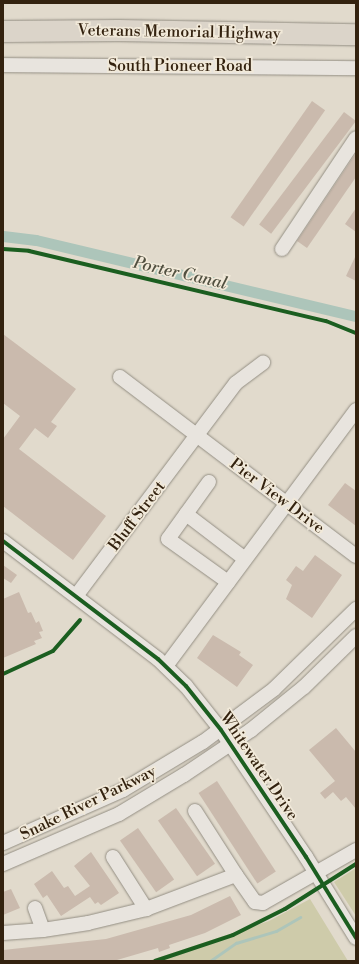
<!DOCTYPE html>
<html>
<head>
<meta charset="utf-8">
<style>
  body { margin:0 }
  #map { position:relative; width:359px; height:964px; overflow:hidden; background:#e1dacc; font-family:"Libre Bodoni",serif }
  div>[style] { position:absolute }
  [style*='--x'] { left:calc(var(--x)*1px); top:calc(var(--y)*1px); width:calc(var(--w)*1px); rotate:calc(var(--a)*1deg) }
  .green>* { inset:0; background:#cecbaa }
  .stream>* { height:3px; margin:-1.5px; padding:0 1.5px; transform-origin:1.5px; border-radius:1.5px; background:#adc5ba }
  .canal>* { height:11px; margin:-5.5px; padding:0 5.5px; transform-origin:5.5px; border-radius:5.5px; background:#adc5ba }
  .building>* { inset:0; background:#cabaad; transform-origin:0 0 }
  .roads { filter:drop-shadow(0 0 1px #938e83) drop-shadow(0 0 1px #938e83) }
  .minor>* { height:14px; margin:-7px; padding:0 7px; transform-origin:7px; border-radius:7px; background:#e8e4de }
  .highway>* { height:21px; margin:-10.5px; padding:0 10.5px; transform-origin:10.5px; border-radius:10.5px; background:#dbd4c9 }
  .cycleway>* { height:4px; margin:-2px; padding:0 2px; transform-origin:2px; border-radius:2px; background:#1b5e20 }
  span { translate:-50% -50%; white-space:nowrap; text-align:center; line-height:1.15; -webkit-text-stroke:3.5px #f1e9d9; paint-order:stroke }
  .street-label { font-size:16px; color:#33220f }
  .water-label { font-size:17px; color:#515040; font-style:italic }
  .frame { position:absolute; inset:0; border:4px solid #33220f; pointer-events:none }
</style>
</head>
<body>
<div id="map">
  <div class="green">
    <i style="clip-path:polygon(356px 868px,356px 916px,334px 882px)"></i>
    <i style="clip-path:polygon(310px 899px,348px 961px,148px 961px,269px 921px)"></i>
  </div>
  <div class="stream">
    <i style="--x:210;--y:961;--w:32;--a:-35"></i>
    <i style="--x:236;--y:943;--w:42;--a:-16.7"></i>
    <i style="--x:276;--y:931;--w:28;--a:-30"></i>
  </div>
  <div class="canal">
    <i style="--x:3;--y:236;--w:33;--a:7"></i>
    <i style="--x:36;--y:240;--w:329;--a:13.4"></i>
  </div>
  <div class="building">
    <i style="left:312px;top:101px;width:16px;height:142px;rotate:35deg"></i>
    <i style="left:344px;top:112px;width:15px;height:141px;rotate:37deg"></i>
    <i style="clip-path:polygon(356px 153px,356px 177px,307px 248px,297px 241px)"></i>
    <i style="clip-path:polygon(356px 208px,356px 232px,345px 224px)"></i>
    <i style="clip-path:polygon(356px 255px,356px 281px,346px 276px)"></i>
    <i style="clip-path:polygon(3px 334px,76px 389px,51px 422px,57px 426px,48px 438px,35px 428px,19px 449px,106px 516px,73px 560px,3px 506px,3px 439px,20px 416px,3px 403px)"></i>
    <i style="clip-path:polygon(345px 483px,356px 491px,356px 526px,328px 505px)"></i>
    <i style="clip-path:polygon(315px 555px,342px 575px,312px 618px,286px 599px,292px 585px,286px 580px,296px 566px,303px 571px)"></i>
    <i style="clip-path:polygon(3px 565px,17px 575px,11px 583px,3px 578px)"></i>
    <i style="clip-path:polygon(19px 592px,28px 613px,31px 612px,36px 623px,39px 621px,43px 631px,39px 632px,42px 638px,34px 641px,36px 644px,3px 658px,3px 599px)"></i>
    <i style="clip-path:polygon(213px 635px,241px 652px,239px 655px,253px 665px,237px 687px,197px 658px)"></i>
    <i style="clip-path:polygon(336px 728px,356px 752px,356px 809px,346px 797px,341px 801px,333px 792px,325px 799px,320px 793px,335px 781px,309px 750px)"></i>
    <i style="left:217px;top:781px;width:108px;height:22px;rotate:57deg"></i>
    <i style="left:176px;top:808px;width:68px;height:22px;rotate:55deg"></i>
    <i style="left:138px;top:828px;width:63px;height:22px;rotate:55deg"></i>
    <i style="clip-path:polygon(91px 852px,119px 893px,101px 905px,98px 902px,95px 904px,90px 897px,61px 916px,47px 895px,43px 898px,34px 884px,52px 871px,64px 888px,68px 886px,75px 896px,90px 886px,74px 866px)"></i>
    <i style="clip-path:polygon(11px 889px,20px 908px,3px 915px,3px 892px)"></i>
    <i style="clip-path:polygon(230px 896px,241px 915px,205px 933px,169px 945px,170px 948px,159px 952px,158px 948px,117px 960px,101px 961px,3px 961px,3px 950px,106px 939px,191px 915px)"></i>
  </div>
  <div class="roads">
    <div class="minor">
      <i style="--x:3;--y:65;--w:353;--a:0.5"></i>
      <i style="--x:282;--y:249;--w:133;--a:-56.3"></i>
      <i style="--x:120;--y:377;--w:296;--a:37.2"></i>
      <i style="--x:209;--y:482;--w:70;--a:125.7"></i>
      <i style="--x:168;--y:539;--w:74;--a:35.6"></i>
      <i style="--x:186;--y:514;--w:74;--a:37.3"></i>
      <i style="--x:3;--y:541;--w:195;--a:37.3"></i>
      <i style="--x:158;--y:659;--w:39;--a:44"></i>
      <i style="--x:186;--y:686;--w:56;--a:51.5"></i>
      <i style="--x:221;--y:730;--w:153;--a:56.2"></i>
      <i style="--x:306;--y:857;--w:95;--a:58.3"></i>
      <i style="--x:76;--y:596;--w:266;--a:-53.1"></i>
      <i style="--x:236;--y:383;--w:34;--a:-37"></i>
      <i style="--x:166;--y:666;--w:319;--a:-53.4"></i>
      <i style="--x:195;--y:811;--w:76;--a:57.4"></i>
      <i style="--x:3;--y:843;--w:131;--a:-23.8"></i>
      <i style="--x:123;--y:790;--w:93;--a:-31"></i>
      <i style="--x:203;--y:742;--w:89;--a:-36.7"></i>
      <i style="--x:274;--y:689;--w:115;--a:-44.3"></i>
      <i style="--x:113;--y:857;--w:62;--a:57.6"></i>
      <i style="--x:3;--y:864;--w:126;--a:-23.3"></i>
      <i style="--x:119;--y:814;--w:76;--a:-31"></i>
      <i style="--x:184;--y:775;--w:81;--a:-33.9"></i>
      <i style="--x:251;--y:730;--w:68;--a:-39.1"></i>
      <i style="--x:304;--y:687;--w:73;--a:-44.4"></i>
      <i style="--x:35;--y:908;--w:23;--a:70"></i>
      <i style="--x:3;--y:933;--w:40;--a:-4.3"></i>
      <i style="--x:43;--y:930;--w:46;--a:-8.8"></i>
      <i style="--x:88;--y:923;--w:60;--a:-13.6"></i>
      <i style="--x:146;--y:909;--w:96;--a:-20.7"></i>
      <i style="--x:236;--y:875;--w:33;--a:55"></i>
      <i style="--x:255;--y:902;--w:8;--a:7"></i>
      <i style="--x:263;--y:903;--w:107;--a:-29.7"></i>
    </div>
    <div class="highway">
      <i style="--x:3;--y:31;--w:115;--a:-0.5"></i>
      <i style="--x:118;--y:30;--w:238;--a:1"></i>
    </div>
  </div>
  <div class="cycleway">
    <i style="--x:3;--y:249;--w:26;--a:4"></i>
    <i style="--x:29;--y:251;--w:305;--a:13.3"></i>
    <i style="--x:326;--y:321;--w:32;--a:22"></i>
    <i style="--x:3;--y:541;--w:195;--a:37.3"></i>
    <i style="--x:158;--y:659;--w:39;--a:44"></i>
    <i style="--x:186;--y:686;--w:56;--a:51.5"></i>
    <i style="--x:221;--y:730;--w:153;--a:56.2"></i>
    <i style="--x:306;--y:857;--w:95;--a:58.3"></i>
    <i style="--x:3;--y:674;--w:55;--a:-24.7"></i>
    <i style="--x:53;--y:651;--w:41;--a:-48.9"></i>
    <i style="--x:155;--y:961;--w:82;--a:-18.4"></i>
    <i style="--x:233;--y:935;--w:58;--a:-26.6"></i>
    <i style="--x:285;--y:909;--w:84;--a:-32.4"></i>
  </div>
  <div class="street-label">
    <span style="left:179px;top:32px;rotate:1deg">Veterans Memorial Highway</span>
    <span style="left:180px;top:66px">South Pioneer Road</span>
    <span style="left:277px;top:496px;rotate:37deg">Pier View Drive</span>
    <span style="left:137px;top:516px;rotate:-53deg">Bluff Street</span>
    <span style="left:259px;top:766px;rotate:56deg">Whitewater Drive</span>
    <span style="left:88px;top:803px;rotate:-26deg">Snake River Parkway</span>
  </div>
  <div class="water-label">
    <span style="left:180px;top:274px;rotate:13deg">Porter Canal</span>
  </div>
  <div class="frame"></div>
</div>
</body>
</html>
